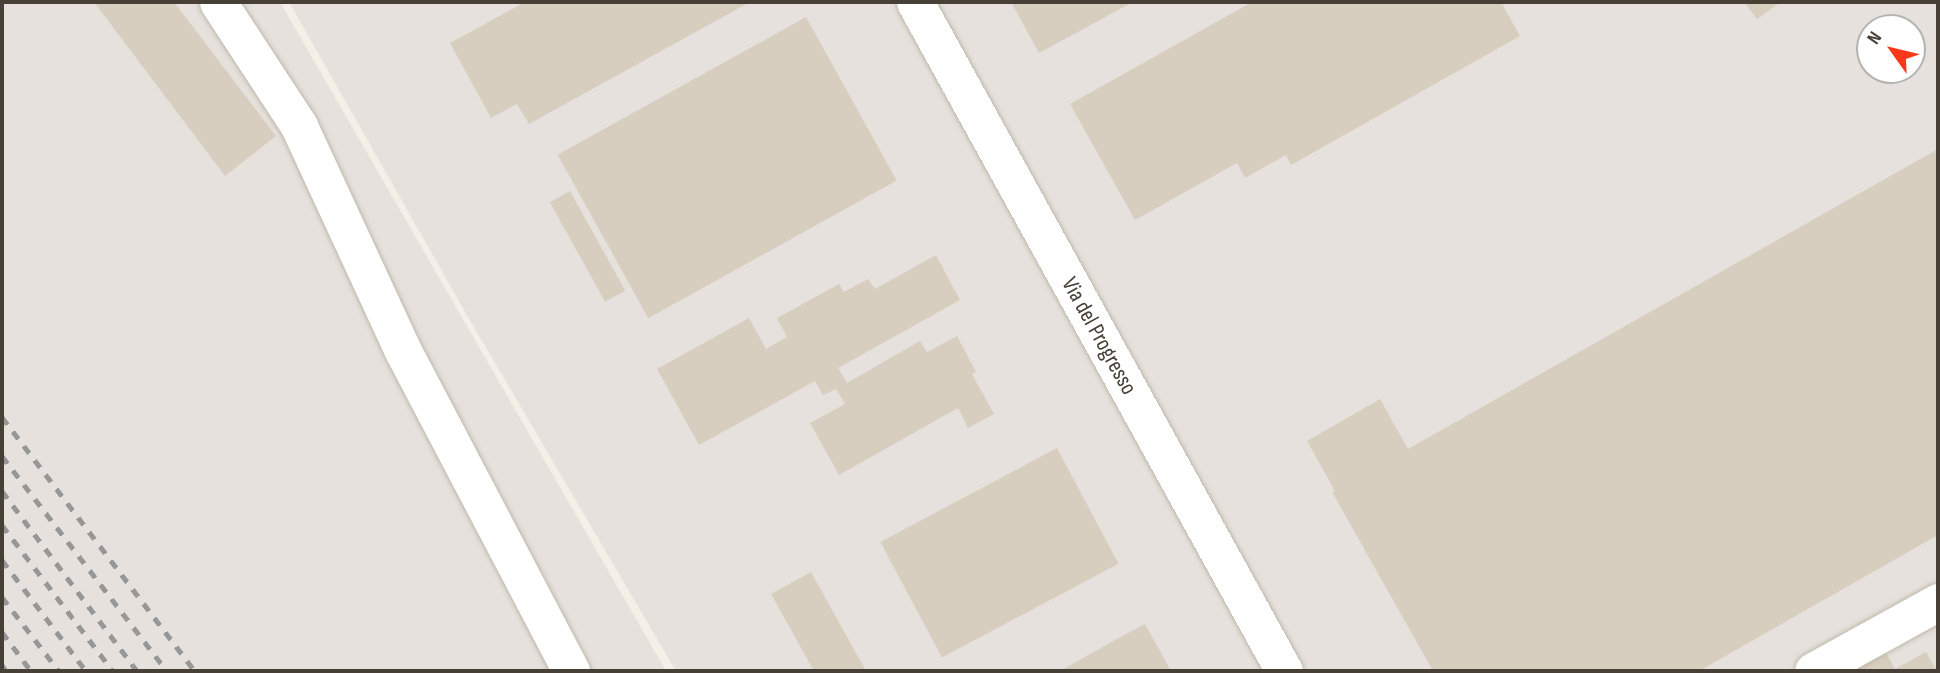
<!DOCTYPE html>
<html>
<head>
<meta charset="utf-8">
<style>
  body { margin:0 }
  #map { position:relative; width:1940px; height:673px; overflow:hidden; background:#f4f0e7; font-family:"Sofia Sans Condensed",sans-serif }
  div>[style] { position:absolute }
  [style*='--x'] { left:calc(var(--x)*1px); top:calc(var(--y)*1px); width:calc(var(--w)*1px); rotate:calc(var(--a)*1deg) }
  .industrial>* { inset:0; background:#e6e1dc }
  .building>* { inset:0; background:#d8cec0; transform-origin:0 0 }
  .roads { filter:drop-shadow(0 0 2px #bfb8aa) drop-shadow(0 0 2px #bfb8aa) }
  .minor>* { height:37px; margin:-18.5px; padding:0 18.5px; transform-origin:18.5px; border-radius:18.5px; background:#fff }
  .rail>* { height:5px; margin-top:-2.5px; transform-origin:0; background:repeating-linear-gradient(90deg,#979797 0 9px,transparent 0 18px) }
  span { translate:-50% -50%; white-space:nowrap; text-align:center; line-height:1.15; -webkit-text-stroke:7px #fff; paint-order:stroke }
  .street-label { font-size:23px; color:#474036 }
  .frame { position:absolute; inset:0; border:4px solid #474036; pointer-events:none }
  .north { position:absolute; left:1856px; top:14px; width:70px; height:70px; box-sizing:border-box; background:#fff; border:2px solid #b5b3af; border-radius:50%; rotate:304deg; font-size:19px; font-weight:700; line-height:28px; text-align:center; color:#474036 }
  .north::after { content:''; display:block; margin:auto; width:24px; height:32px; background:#f93919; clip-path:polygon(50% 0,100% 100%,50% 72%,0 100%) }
</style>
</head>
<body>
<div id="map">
  <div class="industrial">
    <i style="clip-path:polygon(2px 2px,280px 2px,666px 671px,2px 671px)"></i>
    <i style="clip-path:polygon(evenodd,289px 2px,1938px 2px,1938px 671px,676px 671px,468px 317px,289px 2px,1870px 28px,1912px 28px,1912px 70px,1870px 70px,1870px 28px)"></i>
  </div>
  <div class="building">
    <i style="clip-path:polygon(94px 2px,174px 2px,276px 136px,225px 176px)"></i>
    <i style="clip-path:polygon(525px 2px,750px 2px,529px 124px,517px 104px,491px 118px,450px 43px)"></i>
    <i style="clip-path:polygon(1011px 2px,1133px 2px,1039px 53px)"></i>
    <i style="clip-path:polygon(1252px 2px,1501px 2px,1520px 36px,1291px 165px,1286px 155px,1245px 178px,1237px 163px,1135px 220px,1070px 104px)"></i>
    <i style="clip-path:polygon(1744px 2px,1781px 2px,1757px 19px)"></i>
    <i style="left:806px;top:17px;width:187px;height:284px;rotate:61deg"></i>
    <i style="clip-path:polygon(1938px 149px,1938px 535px,1699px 671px,1433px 671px,1332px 492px,1335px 491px,1307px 441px,1380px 399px,1408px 449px)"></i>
    <i style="left:570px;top:191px;width:114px;height:23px;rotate:61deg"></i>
    <i style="clip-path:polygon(936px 255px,960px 300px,838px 368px,847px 383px,920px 341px,927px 352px,957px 336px,976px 372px,972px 374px,994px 414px,968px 428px,958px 408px,839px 475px,810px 423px,845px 404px,836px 389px,823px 395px,815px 381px,699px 445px,657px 369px,749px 318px,766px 349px,787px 337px,777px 318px,839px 284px,844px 292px,868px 279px,875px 289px)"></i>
    <i style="left:1057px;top:448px;width:131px;height:200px;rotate:62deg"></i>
    <i style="clip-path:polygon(811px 572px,866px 671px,814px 671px,771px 594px)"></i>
    <i style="clip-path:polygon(1145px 624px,1171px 671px,1060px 671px,1115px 640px)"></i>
    <i style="clip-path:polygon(1884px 649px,1895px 669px,1926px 652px,1937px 671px,1844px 671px)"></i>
  </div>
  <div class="roads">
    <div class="minor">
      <i style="--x:218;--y:2;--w:148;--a:56.8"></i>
      <i style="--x:299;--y:126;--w:246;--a:65.2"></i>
      <i style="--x:402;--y:349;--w:364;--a:62.3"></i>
      <i style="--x:915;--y:2;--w:764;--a:61.12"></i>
      <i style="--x:1813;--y:671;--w:143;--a:-28.9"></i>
    </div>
  </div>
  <div class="rail">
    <i style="--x:2;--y:417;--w:319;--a:52.8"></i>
    <i style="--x:2;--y:456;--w:271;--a:52.5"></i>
    <i style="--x:2;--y:491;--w:225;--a:53.1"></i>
    <i style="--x:2;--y:525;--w:183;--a:52.8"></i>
    <i style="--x:2;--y:560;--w:139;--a:52.9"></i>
    <i style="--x:2;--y:597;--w:93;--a:52.4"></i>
    <i style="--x:2;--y:632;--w:49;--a:53.4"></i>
    <i style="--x:2;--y:665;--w:7;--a:56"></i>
  </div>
  <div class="street-label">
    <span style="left:1099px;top:336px;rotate:61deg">Via del Progresso</span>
  </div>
  <div class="frame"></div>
  <div class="north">N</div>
</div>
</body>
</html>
